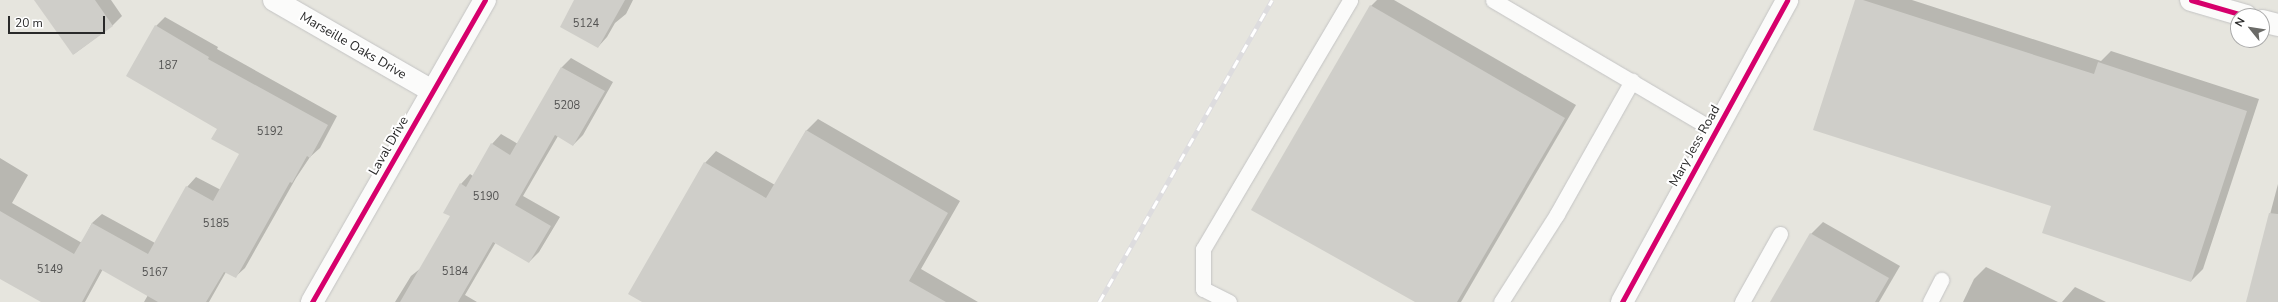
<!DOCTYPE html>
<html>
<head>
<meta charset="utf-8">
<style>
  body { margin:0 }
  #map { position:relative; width:2278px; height:302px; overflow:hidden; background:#e6e5de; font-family:"Nunito Sans",sans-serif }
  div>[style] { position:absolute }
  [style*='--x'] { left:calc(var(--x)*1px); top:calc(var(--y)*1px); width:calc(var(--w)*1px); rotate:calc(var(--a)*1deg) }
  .shadow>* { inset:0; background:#0003 }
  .building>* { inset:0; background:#cfcec9 }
  .roads { filter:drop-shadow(0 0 1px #c4c4c4) drop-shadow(0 0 1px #c4c4c4) }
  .service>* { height:15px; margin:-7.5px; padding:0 7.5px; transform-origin:7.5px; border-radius:7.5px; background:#fbfbfa }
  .minor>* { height:22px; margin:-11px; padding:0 11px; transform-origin:11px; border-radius:11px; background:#fbfbfa }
  .tertiary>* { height:22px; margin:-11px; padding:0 11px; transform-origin:11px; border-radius:11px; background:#fbfbfa }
  .rail>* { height:4.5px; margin-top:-2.25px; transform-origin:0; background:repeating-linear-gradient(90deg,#fff 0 9px,#dddcde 0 18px); box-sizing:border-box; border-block:1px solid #dddcde }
  .cycleway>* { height:5px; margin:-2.5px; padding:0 2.5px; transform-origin:2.5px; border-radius:2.5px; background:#d6006c }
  span { translate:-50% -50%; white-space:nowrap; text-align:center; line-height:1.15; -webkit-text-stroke:4px #fff; paint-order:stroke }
  .number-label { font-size:11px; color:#535352 }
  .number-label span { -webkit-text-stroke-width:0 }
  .street-label { font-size:13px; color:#292929 }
  .north { position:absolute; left:2230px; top:8px; width:40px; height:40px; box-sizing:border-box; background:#fff; border:1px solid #a9a9a9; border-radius:50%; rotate:300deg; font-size:11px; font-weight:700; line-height:16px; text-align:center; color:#292929 }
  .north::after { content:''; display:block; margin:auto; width:14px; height:18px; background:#6b6b68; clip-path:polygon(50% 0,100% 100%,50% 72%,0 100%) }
  .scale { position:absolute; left:8px; top:16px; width:97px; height:18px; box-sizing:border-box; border:2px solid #292929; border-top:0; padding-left:5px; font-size:12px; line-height:14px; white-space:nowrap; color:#292929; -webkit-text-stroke:3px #fff; paint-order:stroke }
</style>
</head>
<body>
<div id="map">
  <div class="shadow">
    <i style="clip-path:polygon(42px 0,111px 0,122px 16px,113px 25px,74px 54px)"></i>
    <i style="clip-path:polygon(575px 0,633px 0,626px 14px,615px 23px,607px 37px,598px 47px)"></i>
    <i style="clip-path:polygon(1377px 0,1394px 0,1576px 105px,1461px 302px,1417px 302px,1371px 6px)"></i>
    <i style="clip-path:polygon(1856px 0,1912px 0,2101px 61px,2111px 51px,2259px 99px,2203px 269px,2191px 281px,2052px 206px)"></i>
    <i style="clip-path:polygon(165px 17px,218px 47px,217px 49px,337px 116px,320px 148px,310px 157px,296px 178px,245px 268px,235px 277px,226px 272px,209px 302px,144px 302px,148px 295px,103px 269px,85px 302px,43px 302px,0 278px,0 158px,28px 175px,12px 203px,82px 243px,92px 223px,102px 214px,155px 243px,187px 187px,196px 177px,221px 190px,241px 154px,219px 128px,156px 26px)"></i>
    <i style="clip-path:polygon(571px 58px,613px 82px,583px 135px,573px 145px,558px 136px,523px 196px,560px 217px,539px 252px,529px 262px,496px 242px,465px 295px,477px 302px,395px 302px,411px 276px,421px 268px,451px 216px,461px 184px,470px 174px,473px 176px,492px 144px,501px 134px,518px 144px,562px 67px)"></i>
    <i style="clip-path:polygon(818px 119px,960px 201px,921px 269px,978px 302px,644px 302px,705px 163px,716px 151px,775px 185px,806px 131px)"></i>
    <i style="clip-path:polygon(2278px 184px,2278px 302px,2247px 302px)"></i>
    <i style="clip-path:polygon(1823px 222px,1900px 266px,1879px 302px,1771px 302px,1811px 234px)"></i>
    <i style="clip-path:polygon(1986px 267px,2058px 302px,1963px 302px,1974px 279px)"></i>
    <i style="clip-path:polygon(2075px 287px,2106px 302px,2062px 302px)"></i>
  </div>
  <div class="building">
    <i style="clip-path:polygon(34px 0,95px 0,113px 26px,73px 55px)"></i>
    <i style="clip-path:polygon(574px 0,625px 0,598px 48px,560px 27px)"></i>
    <i style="clip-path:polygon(1855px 0,1863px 0,2094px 74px,2098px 62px,2247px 111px,2191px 282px,2042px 233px,2051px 206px,1813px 130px)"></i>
    <i style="clip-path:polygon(1370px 5px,1565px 118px,1457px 302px,1415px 302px,1251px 210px)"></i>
    <i style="clip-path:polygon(155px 25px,209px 57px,208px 59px,328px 125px,310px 158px,307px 156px,292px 183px,290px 182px,236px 278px,224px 272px,206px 302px,158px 302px,100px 269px,82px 302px,41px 302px,0 279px,0 211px,74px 254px,92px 223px,148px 254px,186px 186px,213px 201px,239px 154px,211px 139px,217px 129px,126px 76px)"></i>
    <i style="clip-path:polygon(561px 67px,605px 91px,573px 146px,555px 135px,515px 205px,551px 226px,529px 263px,493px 242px,458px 302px,400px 302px,450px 216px,443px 213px,460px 183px,466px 187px,491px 143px,510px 155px)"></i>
    <i style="clip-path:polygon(806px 130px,948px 213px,909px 281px,946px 302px,642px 302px,628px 294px,704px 162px,766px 198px)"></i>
    <i style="clip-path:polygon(2269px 213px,2278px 214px,2278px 302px,2246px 302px)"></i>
    <i style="clip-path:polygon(1810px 233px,1889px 278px,1875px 302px,1770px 302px)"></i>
  </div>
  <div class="roads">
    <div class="service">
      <i style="--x:1493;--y:0;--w:258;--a:30.5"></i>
      <i style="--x:1229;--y:302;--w:29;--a:-153"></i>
      <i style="--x:1203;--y:289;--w:40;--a:-90"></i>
      <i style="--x:1203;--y:249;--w:289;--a:-59.4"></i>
      <i style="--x:1501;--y:302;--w:104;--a:-57.5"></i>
      <i style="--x:1557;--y:214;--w:153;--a:-60.6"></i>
      <i style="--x:1742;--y:302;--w:78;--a:-60.8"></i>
      <i style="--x:1930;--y:302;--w:25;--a:-63"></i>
    </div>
    <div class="minor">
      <i style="--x:274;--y:0;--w:182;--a:29.9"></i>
      <i style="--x:2191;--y:0;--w:57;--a:16.2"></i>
      <i style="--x:2262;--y:21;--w:16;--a:14"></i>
      <i style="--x:312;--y:302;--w:348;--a:-60.2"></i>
    </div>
    <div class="tertiary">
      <i style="--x:1622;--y:302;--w:344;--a:-61.3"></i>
    </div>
  </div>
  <div class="rail">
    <i style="--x:1099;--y:302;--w:348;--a:-60.2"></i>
  </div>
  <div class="cycleway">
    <i style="--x:2191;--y:0;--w:57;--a:16.2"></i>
    <i style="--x:312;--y:302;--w:348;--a:-60.2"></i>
    <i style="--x:1622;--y:302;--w:344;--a:-61.3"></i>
  </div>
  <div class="number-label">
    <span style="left:586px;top:24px">5124</span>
    <span style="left:168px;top:66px">187</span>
    <span style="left:567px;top:106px">5208</span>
    <span style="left:270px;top:132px">5192</span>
    <span style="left:486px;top:197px">5190</span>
    <span style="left:216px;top:224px">5185</span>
    <span style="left:50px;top:270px">5149</span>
    <span style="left:455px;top:272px">5184</span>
    <span style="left:155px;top:273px">5167</span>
  </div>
  <div class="street-label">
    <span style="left:353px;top:46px;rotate:30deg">Marseille Oaks Drive</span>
    <span style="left:389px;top:146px;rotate:-60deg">Laval Drive</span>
    <span style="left:1695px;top:146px;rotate:-61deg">Mary Jess Road</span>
  </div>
  <div class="north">N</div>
  <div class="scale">20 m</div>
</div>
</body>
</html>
